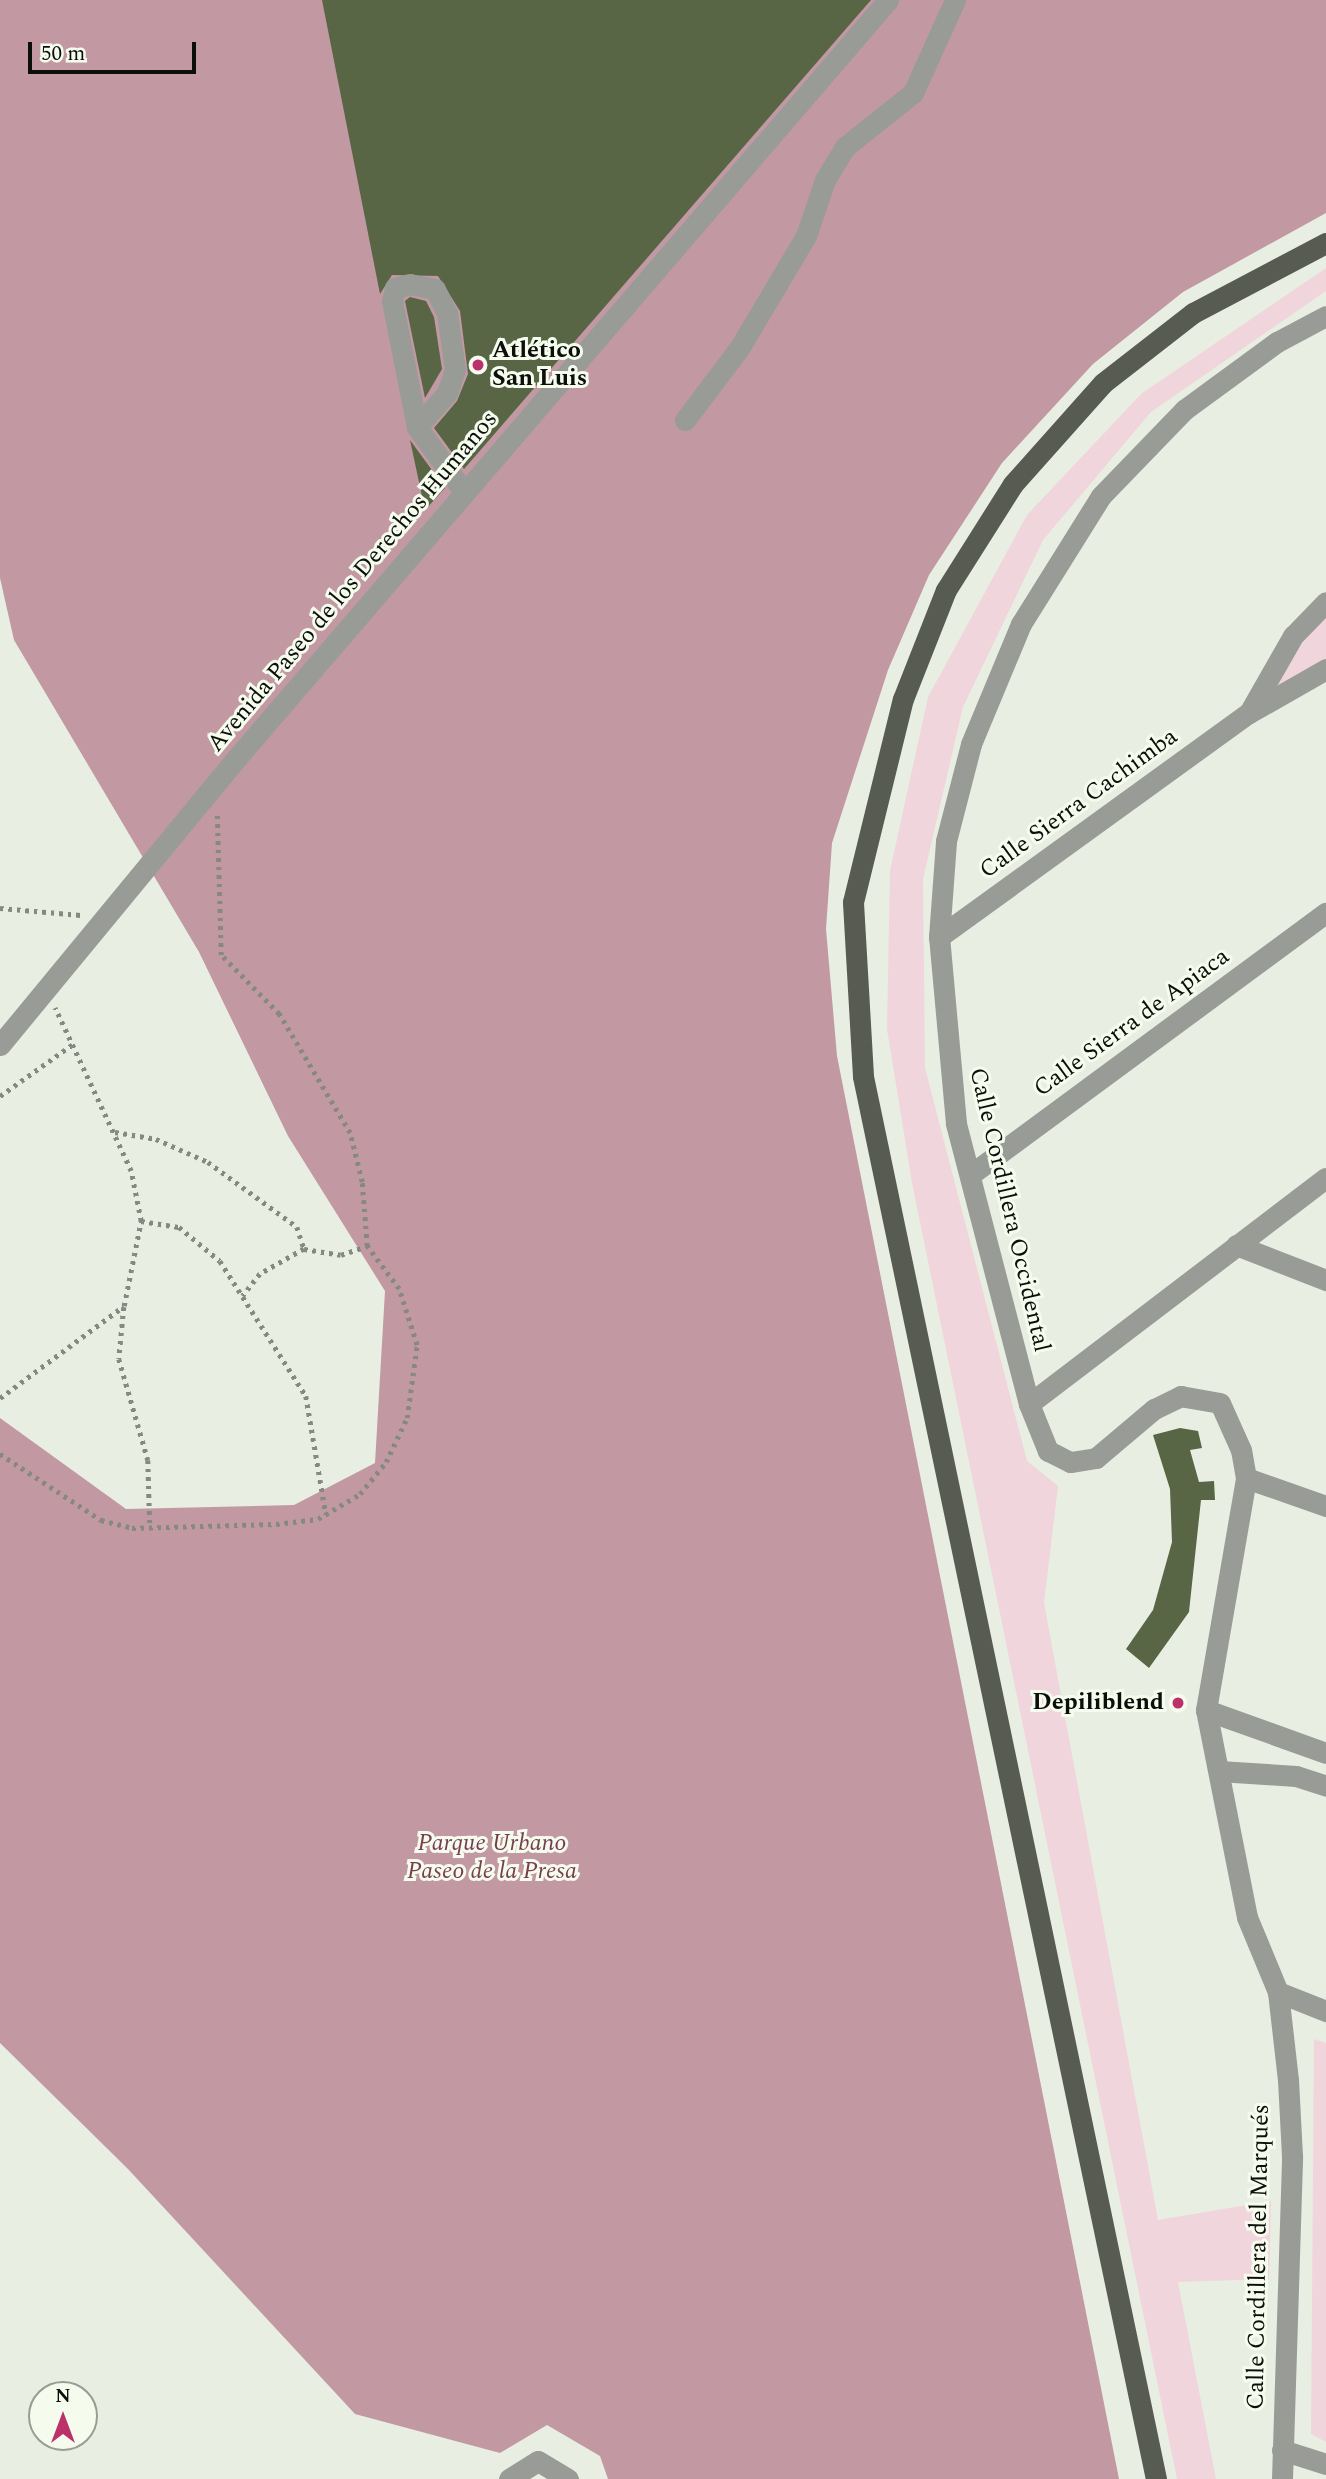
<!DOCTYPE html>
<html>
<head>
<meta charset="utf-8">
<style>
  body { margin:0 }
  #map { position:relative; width:1326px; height:2479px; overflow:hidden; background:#e8eee1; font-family:Spectral,serif }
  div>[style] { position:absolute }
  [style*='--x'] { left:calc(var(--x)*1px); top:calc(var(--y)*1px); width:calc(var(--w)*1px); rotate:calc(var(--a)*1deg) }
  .green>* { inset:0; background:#f1d5dc }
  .forest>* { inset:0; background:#c298a3 }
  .building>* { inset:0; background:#586646 }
  .path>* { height:4.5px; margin-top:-2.25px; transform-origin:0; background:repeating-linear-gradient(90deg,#858980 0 3.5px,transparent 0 8.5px) }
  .minor>* { height:21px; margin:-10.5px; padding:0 10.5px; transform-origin:10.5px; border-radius:10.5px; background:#999c96 }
  .major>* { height:21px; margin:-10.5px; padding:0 10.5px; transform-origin:10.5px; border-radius:10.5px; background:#575b51 }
  .dots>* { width:19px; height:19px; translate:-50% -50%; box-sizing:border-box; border:4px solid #f5fcee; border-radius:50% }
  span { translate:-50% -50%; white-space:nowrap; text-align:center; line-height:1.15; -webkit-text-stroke:6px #f5fcee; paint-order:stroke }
  .poi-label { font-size:24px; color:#0c0e0a; font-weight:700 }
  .left { translate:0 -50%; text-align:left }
  .right { translate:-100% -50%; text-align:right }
  .street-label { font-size:24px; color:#0c0e0a }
  .park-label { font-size:24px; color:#783e50; font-style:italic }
  .north { position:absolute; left:28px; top:2381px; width:70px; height:70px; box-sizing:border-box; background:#f5fcee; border:2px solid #989d93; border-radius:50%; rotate:0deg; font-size:19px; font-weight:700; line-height:28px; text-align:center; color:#0c0e0a }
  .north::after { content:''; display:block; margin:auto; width:24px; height:32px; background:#bc316a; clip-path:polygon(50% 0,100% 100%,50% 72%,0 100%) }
  .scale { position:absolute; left:28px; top:42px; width:168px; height:32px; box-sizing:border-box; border:4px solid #0c0e0a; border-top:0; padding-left:9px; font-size:21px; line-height:24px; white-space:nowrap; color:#0c0e0a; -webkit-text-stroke:5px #f5fcee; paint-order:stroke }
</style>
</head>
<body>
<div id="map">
  <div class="green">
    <i style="clip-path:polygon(1326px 268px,1326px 291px,1151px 412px,1043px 540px,963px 707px,923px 879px,925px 1068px,1027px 1461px,1058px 1486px,1044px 1603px,1158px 2220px,1271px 2201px,1269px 2279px,1178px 2282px,1216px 2479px,1177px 2479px,912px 1183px,887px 1029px,890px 871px,928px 697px,1027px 515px,1141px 394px)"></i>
    <i style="clip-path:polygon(1326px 614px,1326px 660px,1274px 690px,1294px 654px)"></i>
    <i style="clip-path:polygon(1314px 2039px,1326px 2043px,1326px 2442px,1311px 2434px)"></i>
  </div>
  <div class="forest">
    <i style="clip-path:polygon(0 0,1326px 0,1326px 213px,1183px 292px,1093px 364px,1002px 463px,929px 575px,888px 670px,832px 843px,826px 929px,837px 1056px,1119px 2479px,608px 2479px,600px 2456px,547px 2425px,500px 2453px,355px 2414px,128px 2169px,0 2043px,0 1418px,126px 1509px,294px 1505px,375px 1463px,385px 1291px,288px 1136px,199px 952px,14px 640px,0 578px)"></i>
  </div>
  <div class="building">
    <i style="clip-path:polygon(322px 0,871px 0,464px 469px,434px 428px,457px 401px,468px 374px,460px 311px,438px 276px,392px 275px,380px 294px)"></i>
    <i style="clip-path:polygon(410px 297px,426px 301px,434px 317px,442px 369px,425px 398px,405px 301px)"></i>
    <i style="clip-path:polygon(410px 440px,445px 488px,425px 510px)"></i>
    <i style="clip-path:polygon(1180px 1428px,1198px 1431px,1202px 1448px,1190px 1450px,1199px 1482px,1214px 1481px,1215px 1500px,1201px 1500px,1189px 1612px,1149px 1668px,1126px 1649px,1153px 1610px,1172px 1542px,1170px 1489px,1153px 1435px)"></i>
  </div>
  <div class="path">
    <i style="--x:0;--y:908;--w:81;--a:4.9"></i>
    <i style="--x:0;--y:1096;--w:90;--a:-35.5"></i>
    <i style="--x:115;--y:1132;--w:42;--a:9.7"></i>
    <i style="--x:156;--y:1139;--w:57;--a:23.9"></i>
    <i style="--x:208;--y:1162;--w:110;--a:36.1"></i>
    <i style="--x:297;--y:1227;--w:23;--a:72"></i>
    <i style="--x:304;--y:1249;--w:51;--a:150.4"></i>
    <i style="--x:260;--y:1274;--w:28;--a:128"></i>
    <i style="--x:141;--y:1221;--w:38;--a:9"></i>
    <i style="--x:179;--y:1227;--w:53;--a:39.7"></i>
    <i style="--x:220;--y:1261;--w:160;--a:57.5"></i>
    <i style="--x:306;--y:1396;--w:120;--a:80.4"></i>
    <i style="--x:304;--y:1249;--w:37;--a:9"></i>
    <i style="--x:341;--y:1255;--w:28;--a:-19"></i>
    <i style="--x:124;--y:1307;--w:52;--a:95.5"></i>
    <i style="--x:119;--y:1359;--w:105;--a:74"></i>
    <i style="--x:148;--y:1460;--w:66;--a:88.3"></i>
    <i style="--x:0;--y:1398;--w:154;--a:-36.6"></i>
    <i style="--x:124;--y:1306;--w:87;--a:-78.7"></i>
    <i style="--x:141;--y:1221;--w:51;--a:-101.3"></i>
    <i style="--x:131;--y:1171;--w:180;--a:-115"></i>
    <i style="--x:0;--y:1454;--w:121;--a:33.2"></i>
    <i style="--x:101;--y:1520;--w:32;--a:14"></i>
    <i style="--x:132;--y:1528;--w:144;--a:-1.6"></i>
    <i style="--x:276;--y:1524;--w:42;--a:-6.8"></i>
    <i style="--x:318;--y:1519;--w:49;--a:-30.8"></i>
    <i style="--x:360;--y:1494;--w:41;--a:-50.9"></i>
    <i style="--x:386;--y:1462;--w:49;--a:-64.5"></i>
    <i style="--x:407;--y:1418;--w:74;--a:-82.2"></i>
    <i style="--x:417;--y:1345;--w:59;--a:-107.8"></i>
    <i style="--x:399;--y:1289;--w:54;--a:-126.7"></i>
    <i style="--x:367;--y:1246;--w:64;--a:-94.5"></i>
    <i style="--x:362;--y:1182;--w:50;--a:-103.8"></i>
    <i style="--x:350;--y:1133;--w:139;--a:-120.8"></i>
    <i style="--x:279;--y:1014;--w:83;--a:-134.5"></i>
    <i style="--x:221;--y:955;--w:141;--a:-91.6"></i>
  </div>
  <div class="minor">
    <i style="--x:685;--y:420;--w:91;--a:-53"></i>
    <i style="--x:740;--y:347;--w:129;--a:-59.3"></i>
    <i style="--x:806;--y:236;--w:59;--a:-71.3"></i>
    <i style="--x:825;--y:180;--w:39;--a:-59"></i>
    <i style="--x:845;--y:147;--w:87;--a:-38.5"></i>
    <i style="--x:913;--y:93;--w:102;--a:-65.7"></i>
    <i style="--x:417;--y:427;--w:45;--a:-48.6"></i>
    <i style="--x:447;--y:393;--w:24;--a:-71"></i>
    <i style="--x:455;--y:370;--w:58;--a:-98"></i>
    <i style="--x:447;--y:313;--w:27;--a:-117"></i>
    <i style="--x:435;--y:289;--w:25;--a:-169"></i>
    <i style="--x:410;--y:284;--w:16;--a:165"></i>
    <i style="--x:395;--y:288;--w:13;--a:103"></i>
    <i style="--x:392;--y:301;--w:128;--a:78.8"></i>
    <i style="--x:417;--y:427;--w:80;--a:54.1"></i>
    <i style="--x:1249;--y:713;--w:89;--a:-60.3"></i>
    <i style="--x:1293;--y:636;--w:47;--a:-45.9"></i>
    <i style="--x:939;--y:937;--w:382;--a:-35.9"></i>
    <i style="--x:1249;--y:713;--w:89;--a:-29.7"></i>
    <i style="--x:0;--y:1045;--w:360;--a:-50.5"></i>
    <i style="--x:229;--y:767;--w:1011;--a:-49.33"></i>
    <i style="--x:970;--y:1175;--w:442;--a:-36.4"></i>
    <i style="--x:1236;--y:1245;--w:97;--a:21.3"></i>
    <i style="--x:1029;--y:1404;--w:373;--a:-37.3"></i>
    <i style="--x:1246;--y:1478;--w:85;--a:19.3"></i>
    <i style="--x:1206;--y:1710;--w:127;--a:19.7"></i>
    <i style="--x:1219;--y:1771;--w:77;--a:3.7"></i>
    <i style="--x:1296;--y:1776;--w:32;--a:18"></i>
    <i style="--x:1278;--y:1992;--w:52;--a:21.6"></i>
    <i style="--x:1282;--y:2450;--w:46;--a:17.7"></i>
    <i style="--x:509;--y:2479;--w:34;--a:-32"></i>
    <i style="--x:538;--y:2461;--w:35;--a:31"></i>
    <i style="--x:1282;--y:2479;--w:323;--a:-88.2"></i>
    <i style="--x:1292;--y:2156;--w:76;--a:-93"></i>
    <i style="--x:1288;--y:2080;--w:89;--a:-96.5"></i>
    <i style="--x:1278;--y:1992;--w:81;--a:-112.5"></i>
    <i style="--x:1247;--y:1917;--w:211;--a:-101.2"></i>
    <i style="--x:1206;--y:1710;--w:235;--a:-80.2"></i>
    <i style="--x:1246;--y:1478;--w:28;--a:-100"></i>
    <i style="--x:1241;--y:1450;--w:51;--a:-114.1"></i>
    <i style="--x:1220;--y:1403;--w:40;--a:-170"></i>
    <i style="--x:1181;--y:1396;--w:30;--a:154"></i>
    <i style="--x:1154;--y:1409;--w:76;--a:139.8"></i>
    <i style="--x:1096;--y:1458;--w:26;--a:171"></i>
    <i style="--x:1070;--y:1462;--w:25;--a:-153"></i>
    <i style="--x:1048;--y:1451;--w:51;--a:-112"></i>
    <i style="--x:1029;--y:1404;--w:290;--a:-104.6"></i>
    <i style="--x:956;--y:1123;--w:187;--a:-95.2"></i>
    <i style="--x:939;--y:937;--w:96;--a:-85.8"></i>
    <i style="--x:946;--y:841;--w:100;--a:-75.5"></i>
    <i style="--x:971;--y:744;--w:130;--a:-67.4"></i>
    <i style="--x:1021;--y:624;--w:151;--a:-58"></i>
    <i style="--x:1101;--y:496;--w:120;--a:-46"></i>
    <i style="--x:1184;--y:410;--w:115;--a:-36.2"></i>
    <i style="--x:1277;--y:342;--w:55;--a:-28"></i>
  </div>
  <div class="major">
    <i style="--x:1156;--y:2479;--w:1433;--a:-101.8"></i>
    <i style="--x:863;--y:1076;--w:174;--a:-93.3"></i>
    <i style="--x:853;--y:902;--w:209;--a:-76.2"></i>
    <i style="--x:903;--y:699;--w:117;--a:-68.5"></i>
    <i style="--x:946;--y:590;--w:125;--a:-57.7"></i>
    <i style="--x:1013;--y:484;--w:135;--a:-48.3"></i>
    <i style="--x:1103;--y:383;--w:114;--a:-37.9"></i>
    <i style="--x:1193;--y:313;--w:150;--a:-27.8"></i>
  </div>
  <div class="dots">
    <i style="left:478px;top:365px;background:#bc316a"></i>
    <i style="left:1178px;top:1703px;background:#bc316a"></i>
  </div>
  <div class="poi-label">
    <span class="left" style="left:492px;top:365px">Atlético<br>San Luis</span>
    <span class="right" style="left:1164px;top:1703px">Depiliblend</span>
  </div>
  <div class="street-label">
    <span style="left:353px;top:582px;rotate:-50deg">Avenida Paseo de los Derechos Humanos</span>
    <span style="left:1079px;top:804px;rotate:-36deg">Calle Sierra Cachimba</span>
    <span style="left:1132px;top:1023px;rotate:-36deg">Calle Sierra de Apiaca</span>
    <span style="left:1009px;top:1210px;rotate:77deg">Calle Cordillera Occidental</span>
    <span style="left:1259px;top:2257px;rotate:-89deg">Calle Cordillera del Marqués</span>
  </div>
  <div class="park-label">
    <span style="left:492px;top:1858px">Parque Urbano<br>Paseo de la Presa</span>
  </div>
  <div class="north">N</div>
  <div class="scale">50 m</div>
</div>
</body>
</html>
